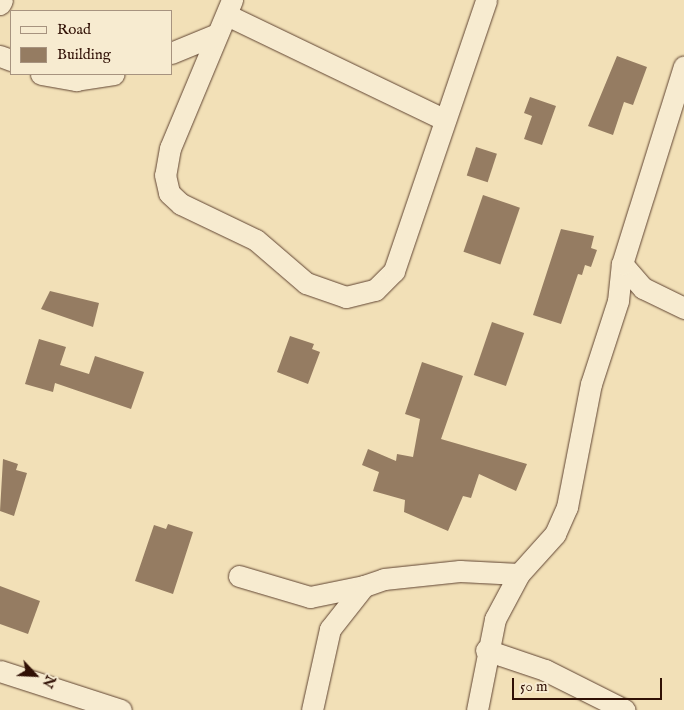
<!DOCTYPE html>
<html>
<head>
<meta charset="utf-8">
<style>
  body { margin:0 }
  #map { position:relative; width:684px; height:710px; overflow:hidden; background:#f2e0b7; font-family:"IM FELL English",serif }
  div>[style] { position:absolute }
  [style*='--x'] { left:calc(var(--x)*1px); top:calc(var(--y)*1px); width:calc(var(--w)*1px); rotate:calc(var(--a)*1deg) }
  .building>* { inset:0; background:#957c62; transform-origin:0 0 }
  .roads { filter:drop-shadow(0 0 1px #604432) drop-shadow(0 0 1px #604432) }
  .street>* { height:21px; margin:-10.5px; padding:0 10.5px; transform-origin:10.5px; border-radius:10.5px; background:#f7ebd0 }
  span { translate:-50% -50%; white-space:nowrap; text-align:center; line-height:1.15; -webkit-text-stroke:5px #f7ebd0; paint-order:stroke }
  .legend { position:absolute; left:10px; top:10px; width:162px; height:65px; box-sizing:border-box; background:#f7ebd0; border:1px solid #a7937f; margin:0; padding:6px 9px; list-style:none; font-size:15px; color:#301005 }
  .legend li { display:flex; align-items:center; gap:10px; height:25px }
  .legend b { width:25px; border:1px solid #a7937f }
  .north { position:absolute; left:10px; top:650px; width:50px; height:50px; -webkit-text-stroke:4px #f7ebd0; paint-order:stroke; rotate:115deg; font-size:14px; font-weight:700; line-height:20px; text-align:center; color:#301005 }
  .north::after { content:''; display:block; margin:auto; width:18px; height:22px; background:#301005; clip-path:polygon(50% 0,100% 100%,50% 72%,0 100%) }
  .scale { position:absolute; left:512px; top:678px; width:150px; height:22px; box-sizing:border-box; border:2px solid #301005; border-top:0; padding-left:6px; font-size:15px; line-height:18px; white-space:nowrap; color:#301005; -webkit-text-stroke:4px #f7ebd0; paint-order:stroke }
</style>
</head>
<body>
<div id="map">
  <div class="building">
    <i style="clip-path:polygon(617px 56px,647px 67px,633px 105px,624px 102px,613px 135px,588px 126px)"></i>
    <i style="clip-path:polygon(530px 97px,556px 106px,542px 145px,524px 139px,532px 116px,524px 113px)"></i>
    <i style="left:476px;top:147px;width:22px;height:30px;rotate:18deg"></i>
    <i style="left:483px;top:195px;width:39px;height:60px;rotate:19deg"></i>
    <i style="clip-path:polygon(561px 229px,594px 236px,591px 248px,597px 250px,591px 267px,585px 265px,582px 275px,578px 274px,561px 324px,533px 315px)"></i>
    <i style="clip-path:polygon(50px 291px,99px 303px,93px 327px,41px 309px)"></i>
    <i style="left:492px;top:322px;width:34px;height:56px;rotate:19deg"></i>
    <i style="clip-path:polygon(290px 336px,314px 344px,312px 349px,320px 352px,308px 384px,277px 372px)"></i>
    <i style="clip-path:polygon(39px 339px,66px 347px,60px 365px,89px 374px,95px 356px,144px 372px,131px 409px,55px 383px,53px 392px,25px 384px)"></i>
    <i style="clip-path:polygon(422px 362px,463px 376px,441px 439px,527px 464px,516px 491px,479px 474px,471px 498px,463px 496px,448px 531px,404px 512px,405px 500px,373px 491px,379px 472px,362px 465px,368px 449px,396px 461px,397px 454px,413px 457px,420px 419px,405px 414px)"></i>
    <i style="clip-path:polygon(3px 459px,18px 464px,16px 470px,27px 473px,14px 516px,0 511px)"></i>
    <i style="clip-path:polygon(168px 524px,193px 532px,173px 594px,135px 581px,154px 525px,166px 529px)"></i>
    <i style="clip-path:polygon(0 586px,40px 601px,28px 634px,0 624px)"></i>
  </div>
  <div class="roads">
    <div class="street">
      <i style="--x:232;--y:0;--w:160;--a:112.7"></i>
      <i style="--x:170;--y:148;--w:27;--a:100"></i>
      <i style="--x:165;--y:175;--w:18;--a:77"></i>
      <i style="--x:169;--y:193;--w:16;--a:43"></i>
      <i style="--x:181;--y:204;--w:83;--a:25.6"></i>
      <i style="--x:256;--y:240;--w:66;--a:40.7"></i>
      <i style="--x:306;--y:283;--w:42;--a:19.3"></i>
      <i style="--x:346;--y:297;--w:30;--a:-14"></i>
      <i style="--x:375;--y:290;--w:27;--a:-45"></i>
      <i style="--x:394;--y:271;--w:286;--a:-71.2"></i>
      <i style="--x:0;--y:4;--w:4;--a:-63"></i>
      <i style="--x:227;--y:15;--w:240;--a:25.7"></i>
      <i style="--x:171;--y:53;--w:50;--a:-22.4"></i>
      <i style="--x:0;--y:56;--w:12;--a:20"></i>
      <i style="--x:41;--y:74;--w:36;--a:10"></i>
      <i style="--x:76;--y:80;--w:38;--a:-9"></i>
      <i style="--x:622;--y:264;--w:32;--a:49"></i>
      <i style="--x:643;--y:288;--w:46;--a:26"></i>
      <i style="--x:239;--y:576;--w:74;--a:16.5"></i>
      <i style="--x:310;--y:597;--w:55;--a:-11.5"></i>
      <i style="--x:486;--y:650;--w:62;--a:18.7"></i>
      <i style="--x:545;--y:670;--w:89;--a:26.6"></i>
      <i style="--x:0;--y:671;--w:127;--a:17.9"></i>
      <i style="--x:312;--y:710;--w:83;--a:-77.5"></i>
      <i style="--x:330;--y:629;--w:55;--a:-51.7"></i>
      <i style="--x:364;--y:586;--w:21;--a:-19"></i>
      <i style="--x:384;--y:579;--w:76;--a:-6"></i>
      <i style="--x:460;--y:571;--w:59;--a:2.9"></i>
      <i style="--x:477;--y:710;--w:93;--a:-78.8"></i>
      <i style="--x:495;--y:619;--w:51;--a:-61.9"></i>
      <i style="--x:519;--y:574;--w:54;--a:-48"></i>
      <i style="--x:555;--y:534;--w:30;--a:-66"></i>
      <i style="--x:567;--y:507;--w:125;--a:-79"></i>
      <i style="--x:591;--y:384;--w:87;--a:-72"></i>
      <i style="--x:618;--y:301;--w:37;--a:-84"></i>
      <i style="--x:622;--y:264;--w:207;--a:-72.6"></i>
    </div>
  </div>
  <ul class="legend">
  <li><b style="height:6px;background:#f7ebd0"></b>Road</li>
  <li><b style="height:14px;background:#957c62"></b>Building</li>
  </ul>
  <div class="north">N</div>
  <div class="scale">50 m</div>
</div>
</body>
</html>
